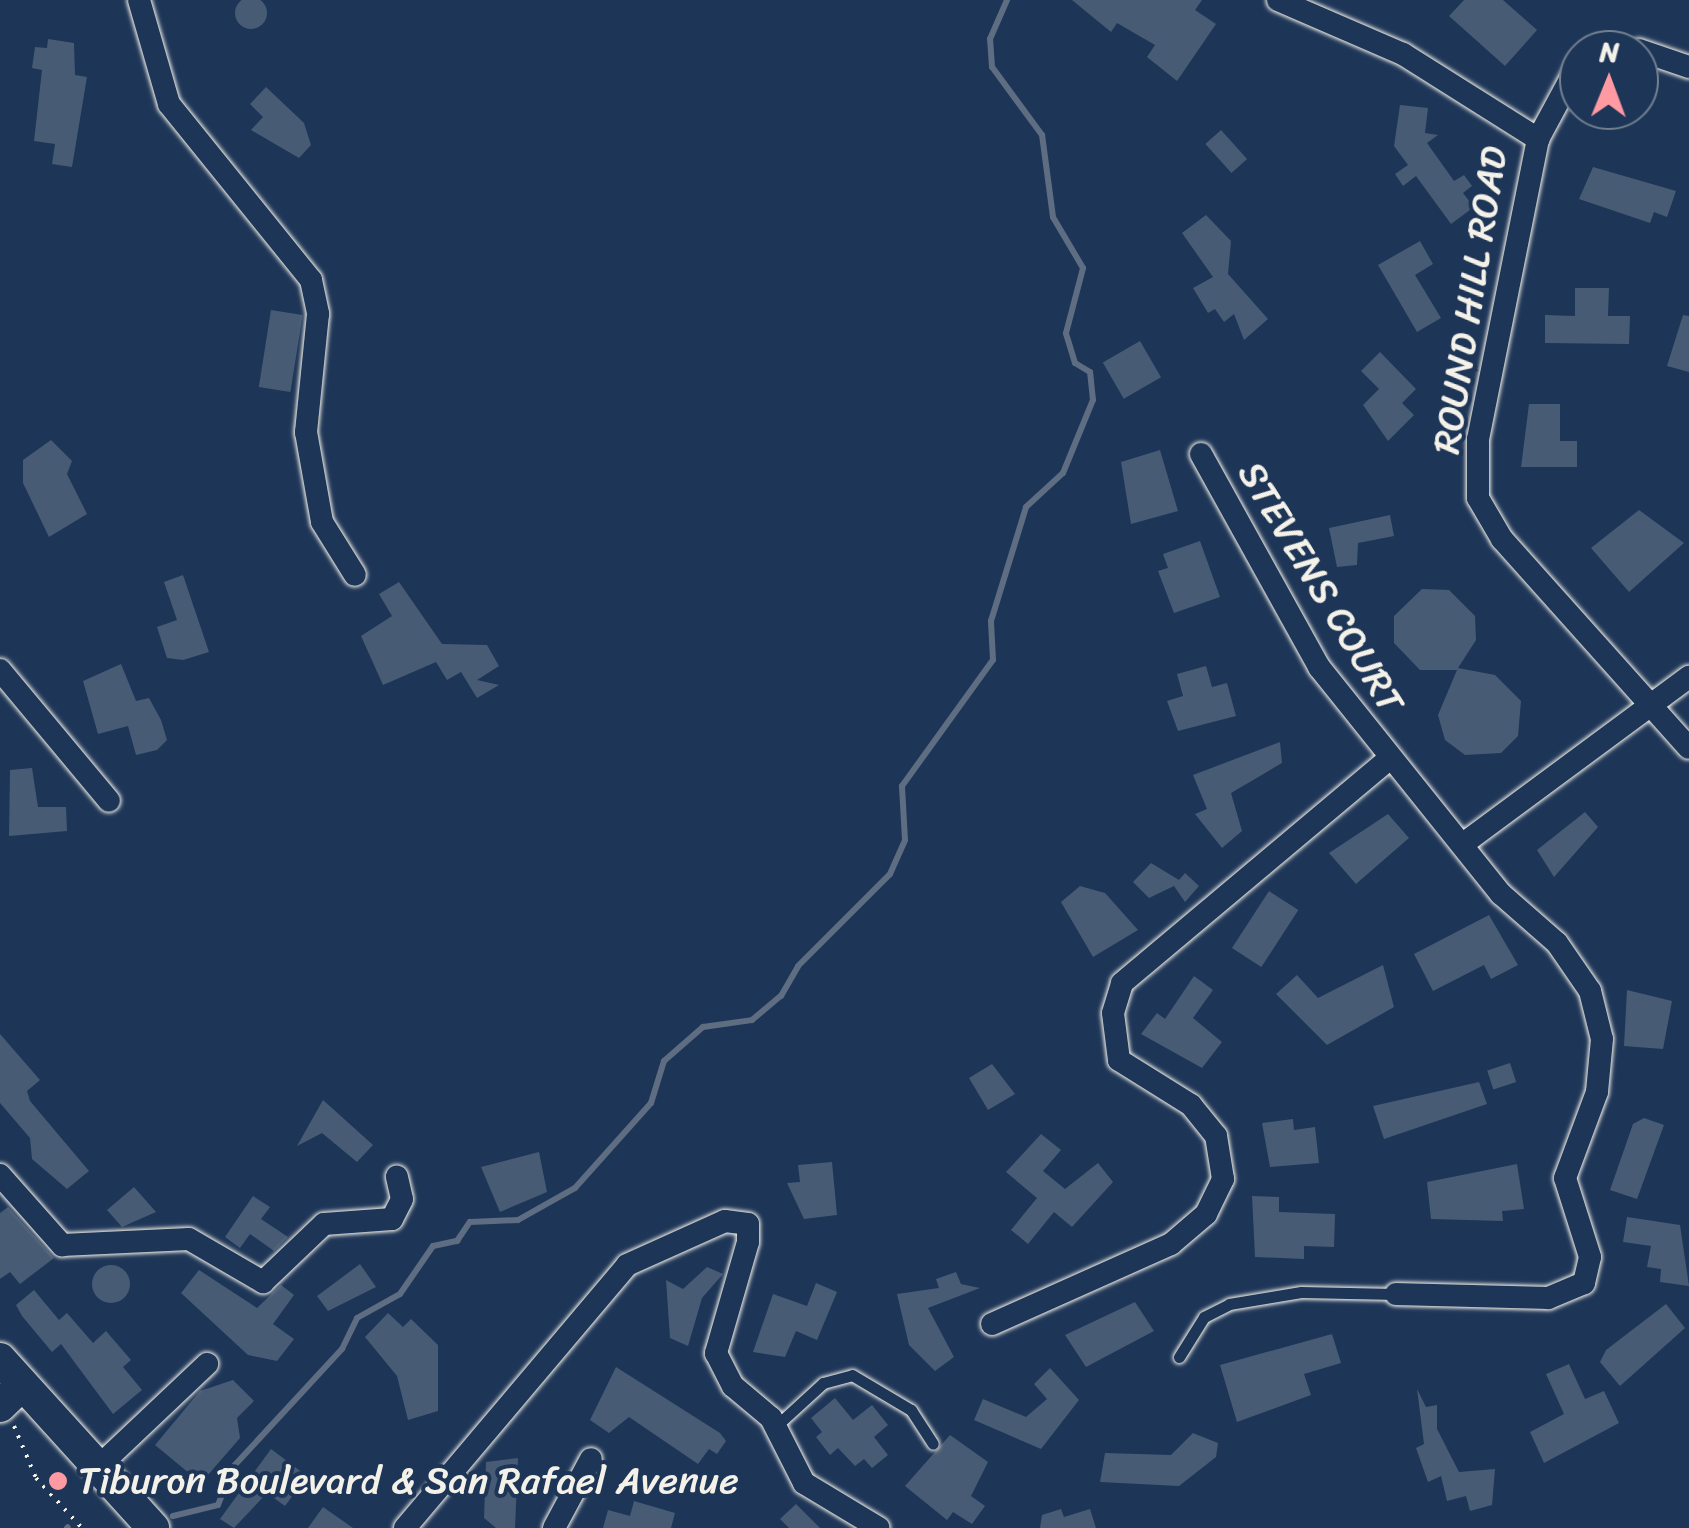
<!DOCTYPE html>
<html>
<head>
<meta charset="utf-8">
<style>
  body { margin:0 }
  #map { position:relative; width:1689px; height:1528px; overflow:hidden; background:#1d3557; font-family:Sriracha,sans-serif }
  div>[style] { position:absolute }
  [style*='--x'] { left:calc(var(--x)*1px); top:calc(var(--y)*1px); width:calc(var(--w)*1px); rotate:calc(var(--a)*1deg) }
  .stream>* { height:6px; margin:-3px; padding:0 3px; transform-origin:3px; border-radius:3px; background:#5e6d82 }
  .building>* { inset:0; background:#485b74; transform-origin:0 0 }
  .round { border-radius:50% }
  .path>* { height:4px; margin-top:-2px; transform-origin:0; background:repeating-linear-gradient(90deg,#f4f1e8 0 2.5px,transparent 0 10.5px) }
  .roads { filter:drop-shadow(0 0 2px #f4f1e8) drop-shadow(0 0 2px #f4f1e8) }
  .lane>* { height:11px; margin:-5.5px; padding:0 5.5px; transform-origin:5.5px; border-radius:5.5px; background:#1d3557 }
  .street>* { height:22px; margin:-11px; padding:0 11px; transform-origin:11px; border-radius:11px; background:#1d3557 }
  .secondary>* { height:32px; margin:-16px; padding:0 16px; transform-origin:16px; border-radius:16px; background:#1d3557 }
  .dots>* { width:28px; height:28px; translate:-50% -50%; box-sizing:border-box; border:5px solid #1d3557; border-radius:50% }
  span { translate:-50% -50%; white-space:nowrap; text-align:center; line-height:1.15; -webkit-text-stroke:8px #1d3557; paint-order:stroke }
  .street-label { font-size:38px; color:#f4f1e8 }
  .poi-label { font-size:38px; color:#f4f1e8 }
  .left { translate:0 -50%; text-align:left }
  .north { position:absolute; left:1559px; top:30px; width:100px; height:100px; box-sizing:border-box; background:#1d3557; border:2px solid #738091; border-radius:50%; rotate:1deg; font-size:28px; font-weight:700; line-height:40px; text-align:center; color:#f4f1e8 }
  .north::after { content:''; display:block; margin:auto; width:35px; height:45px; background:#ff9aa2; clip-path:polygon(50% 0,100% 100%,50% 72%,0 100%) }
</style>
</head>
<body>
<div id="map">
  <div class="stream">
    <i style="--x:173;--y:1516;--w:46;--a:-13.7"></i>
    <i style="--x:218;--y:1505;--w:41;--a:-68.5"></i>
    <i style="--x:233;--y:1467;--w:161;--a:-47.3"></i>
    <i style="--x:342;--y:1349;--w:34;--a:-64"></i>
    <i style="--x:357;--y:1318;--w:49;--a:-29.2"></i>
    <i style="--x:400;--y:1294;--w:58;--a:-55.5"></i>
    <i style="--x:433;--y:1246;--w:25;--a:-12"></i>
    <i style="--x:457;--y:1241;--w:23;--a:-56"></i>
    <i style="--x:470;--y:1222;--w:48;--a:-2.4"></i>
    <i style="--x:518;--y:1220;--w:65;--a:-29.3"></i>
    <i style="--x:575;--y:1188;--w:114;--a:-48.2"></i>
    <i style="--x:651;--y:1103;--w:44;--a:-72.8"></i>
    <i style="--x:664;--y:1061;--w:52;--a:-41.1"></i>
    <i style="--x:703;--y:1027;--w:49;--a:-8.1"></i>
    <i style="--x:752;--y:1020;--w:38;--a:-40"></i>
    <i style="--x:781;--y:996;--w:34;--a:-60"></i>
    <i style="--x:798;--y:966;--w:130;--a:-45"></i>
    <i style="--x:890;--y:874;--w:37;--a:-66"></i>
    <i style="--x:905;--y:840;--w:54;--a:-93.2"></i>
    <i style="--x:902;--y:786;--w:155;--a:-54.2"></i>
    <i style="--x:993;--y:660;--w:39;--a:-93"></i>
    <i style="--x:991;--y:621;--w:119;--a:-72.9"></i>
    <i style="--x:1026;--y:507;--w:50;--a:-42.6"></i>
    <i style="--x:1063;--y:473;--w:79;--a:-67.7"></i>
    <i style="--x:1093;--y:400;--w:28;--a:-96"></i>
    <i style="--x:1090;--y:372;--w:17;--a:-149"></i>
    <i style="--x:1075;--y:363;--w:31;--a:-107"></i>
    <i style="--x:1066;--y:333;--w:67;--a:-75.3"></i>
    <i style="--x:1083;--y:268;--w:59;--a:-120.5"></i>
    <i style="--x:1053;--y:217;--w:83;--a:-97.6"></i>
    <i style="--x:1042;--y:135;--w:84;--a:-126.3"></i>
    <i style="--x:992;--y:67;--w:28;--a:-94"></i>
    <i style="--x:990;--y:39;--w:43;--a:-66.4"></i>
    <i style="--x:67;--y:1528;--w:1;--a:-45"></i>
  </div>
  <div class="building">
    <i class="round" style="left:235px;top:-3px;width:32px;height:32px"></i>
    <i style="clip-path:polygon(1072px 0,1202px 0,1195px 10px,1216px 24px,1177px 81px,1147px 57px,1155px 45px,1117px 23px,1111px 32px)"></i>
    <i style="clip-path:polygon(1464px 0,1503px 0,1537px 30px,1505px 66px,1449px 16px)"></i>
    <i style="clip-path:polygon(48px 39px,74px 43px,75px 75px,87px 77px,72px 167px,52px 164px,55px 144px,34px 141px,42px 70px,32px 68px,35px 47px,47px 48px)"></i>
    <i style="clip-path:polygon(266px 87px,304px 123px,311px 145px,299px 158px,251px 130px,263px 117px,250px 104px)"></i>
    <i style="clip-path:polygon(1400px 105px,1428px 108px,1425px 133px,1438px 135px,1427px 143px,1454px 181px,1464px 175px,1472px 186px,1463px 193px,1474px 207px,1451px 224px,1416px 176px,1403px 186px,1395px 174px,1408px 165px,1394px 146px)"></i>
    <i style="left:1221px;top:130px;width:39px;height:21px;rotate:48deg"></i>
    <i style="clip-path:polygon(1593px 167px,1676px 191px,1667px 217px,1654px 212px,1650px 223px,1579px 199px)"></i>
    <i style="clip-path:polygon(1206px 215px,1231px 241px,1228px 274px,1268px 319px,1244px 340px,1234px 314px,1224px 322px,1215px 309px,1208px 313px,1193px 288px,1213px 277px,1182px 233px)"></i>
    <i style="clip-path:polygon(1420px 241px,1433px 264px,1415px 275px,1441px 318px,1417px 332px,1378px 265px)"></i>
    <i style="clip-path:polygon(1575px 288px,1609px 288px,1608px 316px,1630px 316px,1629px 344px,1545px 343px,1545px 315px,1575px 316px)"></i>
    <i style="left:271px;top:310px;width:32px;height:78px;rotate:9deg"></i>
    <i style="clip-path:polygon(1683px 315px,1689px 316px,1689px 372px,1667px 366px)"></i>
    <i style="left:1140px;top:341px;width:42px;height:43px;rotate:60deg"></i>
    <i style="clip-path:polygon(1380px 352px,1416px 389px,1402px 403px,1414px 415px,1388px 441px,1363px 405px,1379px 389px,1361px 371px)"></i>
    <i style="clip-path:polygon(1529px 404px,1560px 404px,1560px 441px,1577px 441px,1577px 467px,1521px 467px)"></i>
    <i style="clip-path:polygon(51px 440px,72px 461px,67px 474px,87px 514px,49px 537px,23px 483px,23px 460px)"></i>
    <i style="clip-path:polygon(1160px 450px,1178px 511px,1131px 524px,1121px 462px)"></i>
    <i style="clip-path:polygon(1639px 510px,1684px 543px,1629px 592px,1591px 548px)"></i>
    <i style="clip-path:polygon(1390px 515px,1394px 536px,1358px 543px,1357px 565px,1337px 567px,1329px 528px)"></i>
    <i style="clip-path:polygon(1200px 541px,1220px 597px,1174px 613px,1158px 571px,1168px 568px,1163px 554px)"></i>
    <i style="clip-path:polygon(183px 575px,209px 652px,183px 660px,167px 658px,157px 627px,177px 620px,164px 582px)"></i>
    <i style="clip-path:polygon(399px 582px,442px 644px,487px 645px,499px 666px,477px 680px,499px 685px,477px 698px,461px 672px,447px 680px,436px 662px,383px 685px,361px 636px,392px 616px,379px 594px)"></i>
    <i style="clip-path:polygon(1422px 589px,1449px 590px,1475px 616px,1476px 640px,1458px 668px,1495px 675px,1521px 701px,1518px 736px,1501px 753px,1465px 755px,1445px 740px,1438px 715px,1457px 670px,1420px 670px,1394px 643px,1394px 616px)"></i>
    <i style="clip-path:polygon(121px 664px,136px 701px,149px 698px,161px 720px,167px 740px,157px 750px,136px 755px,128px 726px,98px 734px,83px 681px)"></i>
    <i style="clip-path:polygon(1206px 666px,1212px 687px,1227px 683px,1236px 716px,1178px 731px,1167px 701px,1183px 696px,1177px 674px)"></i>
    <i style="clip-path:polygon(1280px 742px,1282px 763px,1231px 793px,1242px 831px,1222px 848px,1195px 814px,1207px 809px,1193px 775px)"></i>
    <i style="clip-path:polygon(32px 768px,38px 807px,66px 807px,67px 831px,9px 836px,10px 770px)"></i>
    <i style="clip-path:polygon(1585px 812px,1598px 827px,1554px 877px,1537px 850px)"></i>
    <i style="clip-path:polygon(1388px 814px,1409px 838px,1356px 884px,1329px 853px)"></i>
    <i style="clip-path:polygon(1151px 863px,1179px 880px,1185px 873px,1199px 886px,1185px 902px,1174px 886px,1149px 898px,1133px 882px)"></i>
    <i style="clip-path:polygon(1080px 886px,1105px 893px,1138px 930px,1093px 957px,1061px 902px)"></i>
    <i style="left:1269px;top:891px;width:35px;height:68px;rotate:33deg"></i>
    <i style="clip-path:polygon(1489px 915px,1518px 965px,1491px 979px,1484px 965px,1433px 991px,1414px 954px)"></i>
    <i style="clip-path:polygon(1383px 965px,1394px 1007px,1327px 1045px,1276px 994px,1297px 975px,1318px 998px)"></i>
    <i style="clip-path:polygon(1194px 976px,1213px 990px,1193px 1018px,1222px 1042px,1202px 1068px,1141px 1034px,1157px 1013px,1165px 1019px)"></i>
    <i style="clip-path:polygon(1627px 990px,1672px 1001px,1663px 1049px,1624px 1046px)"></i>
    <i style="clip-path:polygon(0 1034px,40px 1080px,27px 1091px,30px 1101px,89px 1171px,67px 1189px,32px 1159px,30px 1138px,0 1103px)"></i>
    <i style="left:1510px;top:1063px;width:20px;height:24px;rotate:72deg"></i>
    <i style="clip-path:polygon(992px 1064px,1015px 1094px,988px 1110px,969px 1078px)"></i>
    <i style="clip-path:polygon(1479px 1082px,1487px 1104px,1384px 1139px,1373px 1106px)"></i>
    <i style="clip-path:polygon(323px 1100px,373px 1145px,357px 1162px,322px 1133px,297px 1146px)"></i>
    <i style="clip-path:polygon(1644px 1118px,1664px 1125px,1637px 1199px,1610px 1190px,1633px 1124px)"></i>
    <i style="clip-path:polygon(1293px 1119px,1294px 1130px,1315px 1127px,1319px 1163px,1270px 1167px,1262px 1123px)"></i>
    <i style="clip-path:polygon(1041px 1134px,1061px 1150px,1043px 1171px,1065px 1189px,1098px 1163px,1113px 1182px,1072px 1227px,1054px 1212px,1028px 1244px,1011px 1230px,1037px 1198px,1006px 1172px)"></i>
    <i style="clip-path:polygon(539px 1152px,547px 1192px,500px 1212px,481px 1167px)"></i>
    <i style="clip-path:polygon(832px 1162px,837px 1215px,804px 1219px,787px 1183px,800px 1182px,798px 1165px)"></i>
    <i style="clip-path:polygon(1517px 1164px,1524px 1209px,1502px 1211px,1503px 1221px,1431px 1219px,1427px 1182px)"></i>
    <i style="clip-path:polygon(134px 1187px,156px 1212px,122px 1227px,107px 1210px)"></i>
    <i style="clip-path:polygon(253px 1196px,270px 1207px,261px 1219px,288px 1237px,274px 1251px,250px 1234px,240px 1248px,225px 1237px)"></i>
    <i style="clip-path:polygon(1252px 1196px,1279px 1197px,1279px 1212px,1335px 1214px,1334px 1247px,1304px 1246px,1304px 1259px,1255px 1257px)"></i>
    <i style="clip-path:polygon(8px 1207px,54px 1258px,20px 1284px,10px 1272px,0 1279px,0 1213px)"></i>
    <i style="clip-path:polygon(1627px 1217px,1680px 1225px,1689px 1286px,1660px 1282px,1661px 1269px,1647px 1267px,1651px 1246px,1623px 1242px)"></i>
    <i style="clip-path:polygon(360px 1264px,376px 1287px,328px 1311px,317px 1296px)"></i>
    <i class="round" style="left:92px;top:1265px;width:38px;height:38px"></i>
    <i style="clip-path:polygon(707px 1267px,723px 1274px,702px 1298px,688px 1346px,670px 1338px,666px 1280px,683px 1289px)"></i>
    <i style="clip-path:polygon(199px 1270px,257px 1308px,281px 1285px,294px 1295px,273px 1324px,294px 1339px,277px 1361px,248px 1355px,181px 1293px)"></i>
    <i style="clip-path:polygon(956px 1272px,961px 1284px,980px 1288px,928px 1308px,954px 1357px,935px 1371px,909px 1345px,897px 1294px,939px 1288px,936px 1279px)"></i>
    <i style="clip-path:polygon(816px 1283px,837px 1292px,817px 1340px,796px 1331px,785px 1357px,753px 1352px,773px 1294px,807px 1306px)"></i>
    <i style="clip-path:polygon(34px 1290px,59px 1320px,67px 1313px,93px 1343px,106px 1331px,131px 1360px,123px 1367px,142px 1390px,113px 1414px,61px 1344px,52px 1352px,22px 1316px,16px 1305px)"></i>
    <i style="clip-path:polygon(1135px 1302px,1154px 1331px,1086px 1367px,1065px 1335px)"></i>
    <i style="clip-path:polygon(1666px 1304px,1685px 1328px,1620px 1386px,1600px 1362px,1606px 1350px)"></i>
    <i style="clip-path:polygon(388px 1313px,403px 1327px,411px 1319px,438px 1345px,438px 1411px,408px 1420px,397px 1376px,365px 1337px)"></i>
    <i style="clip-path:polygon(1332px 1334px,1341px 1363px,1304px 1374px,1311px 1395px,1237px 1422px,1220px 1365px)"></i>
    <i style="clip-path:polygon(1569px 1364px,1585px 1399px,1604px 1391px,1619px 1423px,1544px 1463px,1530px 1432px,1564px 1414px,1546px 1374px)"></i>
    <i style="clip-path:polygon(616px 1367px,720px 1433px,726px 1441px,717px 1454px,709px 1449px,698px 1464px,629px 1417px,609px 1433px,590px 1420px)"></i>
    <i style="clip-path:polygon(1050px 1368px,1079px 1400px,1041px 1449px,974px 1420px,983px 1399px,1026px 1417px,1047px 1399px,1034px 1384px)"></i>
    <i style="clip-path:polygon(233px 1380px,254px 1401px,237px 1418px,240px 1438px,201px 1483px,155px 1445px,200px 1391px)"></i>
    <i style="clip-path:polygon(1417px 1389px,1426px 1407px,1437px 1405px,1437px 1429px,1459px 1472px,1495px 1469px,1492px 1505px,1470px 1511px,1466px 1496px,1447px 1501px,1441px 1476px,1428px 1482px,1416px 1448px,1424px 1444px)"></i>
    <i style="clip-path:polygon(835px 1398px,853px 1420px,872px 1405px,888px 1425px,874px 1437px,888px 1455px,872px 1468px,864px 1459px,855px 1466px,838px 1448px,830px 1455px,816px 1437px,822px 1432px,811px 1418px)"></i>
    <i style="clip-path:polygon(1193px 1433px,1218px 1443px,1216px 1457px,1179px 1486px,1100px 1482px,1105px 1453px,1171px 1455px)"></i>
    <i style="clip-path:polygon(950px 1435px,988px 1462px,971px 1496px,985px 1506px,972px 1524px,953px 1512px,947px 1520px,905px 1486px)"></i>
    <i style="clip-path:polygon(271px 1449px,307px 1476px,285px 1506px,267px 1493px,234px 1528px,220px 1519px)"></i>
    <i style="clip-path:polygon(518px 1458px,515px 1528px,496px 1528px,484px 1518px,486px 1462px)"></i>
    <i style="clip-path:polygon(634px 1501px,675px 1513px,671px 1528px,603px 1528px,608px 1510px,630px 1516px)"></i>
    <i style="clip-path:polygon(796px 1504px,820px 1528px,789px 1528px,780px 1519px)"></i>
    <i style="clip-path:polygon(323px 1507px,353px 1528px,308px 1528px)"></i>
    <i style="clip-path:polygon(1061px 1509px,1064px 1517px,1090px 1509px,1096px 1528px,1040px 1528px,1042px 1515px)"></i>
  </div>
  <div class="path">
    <i style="--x:14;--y:1426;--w:56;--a:67.1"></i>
    <i style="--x:36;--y:1478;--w:68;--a:47.4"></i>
  </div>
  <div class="roads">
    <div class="lane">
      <i style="--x:1179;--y:1357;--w:47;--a:-58"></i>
      <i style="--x:1204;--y:1317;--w:28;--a:-27"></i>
      <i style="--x:1229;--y:1304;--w:73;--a:-9.5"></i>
      <i style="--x:1301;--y:1292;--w:95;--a:1.2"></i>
      <i style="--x:775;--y:1427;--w:65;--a:-42.5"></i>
      <i style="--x:823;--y:1383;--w:30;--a:-15"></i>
      <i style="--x:852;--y:1375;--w:69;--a:30.7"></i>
      <i style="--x:911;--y:1410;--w:40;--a:57.1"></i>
    </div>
    <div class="street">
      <i style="--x:139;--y:0;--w:108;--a:73.9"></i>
      <i style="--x:169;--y:104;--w:226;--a:51.1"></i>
      <i style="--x:311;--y:280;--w:35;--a:78"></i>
      <i style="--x:318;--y:314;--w:119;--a:95.8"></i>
      <i style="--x:306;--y:432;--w:91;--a:79.9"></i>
      <i style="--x:322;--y:522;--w:62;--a:58.1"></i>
      <i style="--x:1278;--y:0;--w:136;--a:23.4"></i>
      <i style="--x:1403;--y:54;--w:160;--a:32.2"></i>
      <i style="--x:1538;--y:139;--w:306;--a:101.3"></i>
      <i style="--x:1478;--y:439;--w:59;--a:90"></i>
      <i style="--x:1478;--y:498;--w:48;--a:59.7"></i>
      <i style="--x:1502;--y:539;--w:280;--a:48.2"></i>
      <i style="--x:1639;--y:50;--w:53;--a:18.8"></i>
      <i style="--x:1538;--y:139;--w:86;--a:-61.7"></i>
      <i style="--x:1201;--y:454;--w:244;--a:61"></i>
      <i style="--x:1319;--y:667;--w:291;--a:51.3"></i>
      <i style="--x:1501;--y:894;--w:74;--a:41.2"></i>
      <i style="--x:1557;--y:943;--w:58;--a:55.5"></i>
      <i style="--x:1590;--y:991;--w:49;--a:76"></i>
      <i style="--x:1602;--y:1039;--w:53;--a:95.4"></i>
      <i style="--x:1597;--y:1092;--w:92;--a:110.4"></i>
      <i style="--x:1565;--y:1178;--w:83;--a:72.4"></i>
      <i style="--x:1590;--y:1257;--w:27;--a:103"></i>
      <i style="--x:1584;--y:1283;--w:39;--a:157"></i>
      <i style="--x:1548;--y:1298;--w:152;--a:-178.5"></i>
      <i style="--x:0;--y:670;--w:170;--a:50.2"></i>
      <i style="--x:1467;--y:841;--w:276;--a:-36.5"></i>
      <i style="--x:0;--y:1175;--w:94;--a:48.5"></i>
      <i style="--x:62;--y:1245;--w:127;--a:-2.7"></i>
      <i style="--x:189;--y:1239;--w:86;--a:30.2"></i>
      <i style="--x:263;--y:1282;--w:84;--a:-43.6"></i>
      <i style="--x:324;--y:1224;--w:68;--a:-4.2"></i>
      <i style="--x:392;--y:1219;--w:22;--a:-63"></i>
      <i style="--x:402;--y:1199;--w:23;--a:-103"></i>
      <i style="--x:992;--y:1324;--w:196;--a:-24.1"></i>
      <i style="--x:1171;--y:1244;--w:46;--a:-40.6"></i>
      <i style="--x:1206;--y:1214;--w:39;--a:-64"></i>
      <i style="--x:1223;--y:1179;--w:44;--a:-99.2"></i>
      <i style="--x:1216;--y:1136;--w:40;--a:-129"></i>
      <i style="--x:1191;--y:1105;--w:85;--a:-148"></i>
      <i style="--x:1119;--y:1060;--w:47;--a:-97.3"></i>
      <i style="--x:1113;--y:1013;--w:31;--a:-73"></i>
      <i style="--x:1122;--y:983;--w:346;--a:-40"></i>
      <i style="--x:96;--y:1469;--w:153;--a:-43.4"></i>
      <i style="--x:405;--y:1528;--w:344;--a:-49.8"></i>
      <i style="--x:627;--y:1265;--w:107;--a:-24.2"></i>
      <i style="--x:725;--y:1221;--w:23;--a:7"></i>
      <i style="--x:748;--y:1224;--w:18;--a:90"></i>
      <i style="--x:748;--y:1242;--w:116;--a:106.1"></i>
      <i style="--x:716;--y:1353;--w:37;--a:63"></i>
      <i style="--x:733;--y:1386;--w:50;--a:40.1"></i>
      <i style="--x:771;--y:1418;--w:73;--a:63.1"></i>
      <i style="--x:804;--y:1483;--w:87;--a:31"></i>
      <i style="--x:554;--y:1528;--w:78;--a:-61.8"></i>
    </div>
    <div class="secondary">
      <i style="--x:0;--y:1359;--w:228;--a:47.8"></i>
      <i style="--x:0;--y:1406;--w:30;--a:-44"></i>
    </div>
  </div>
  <div class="dots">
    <i style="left:58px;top:1481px;background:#ff9aa2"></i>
  </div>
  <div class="street-label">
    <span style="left:1470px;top:300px;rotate:-81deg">ROUND HILL ROAD</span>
    <span style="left:1321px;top:587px;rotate:59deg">STEVENS COURT</span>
  </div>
  <div class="poi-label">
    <span class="left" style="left:78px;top:1481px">Tiburon Boulevard &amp; San Rafael Avenue</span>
  </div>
  <div class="north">N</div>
</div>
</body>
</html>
